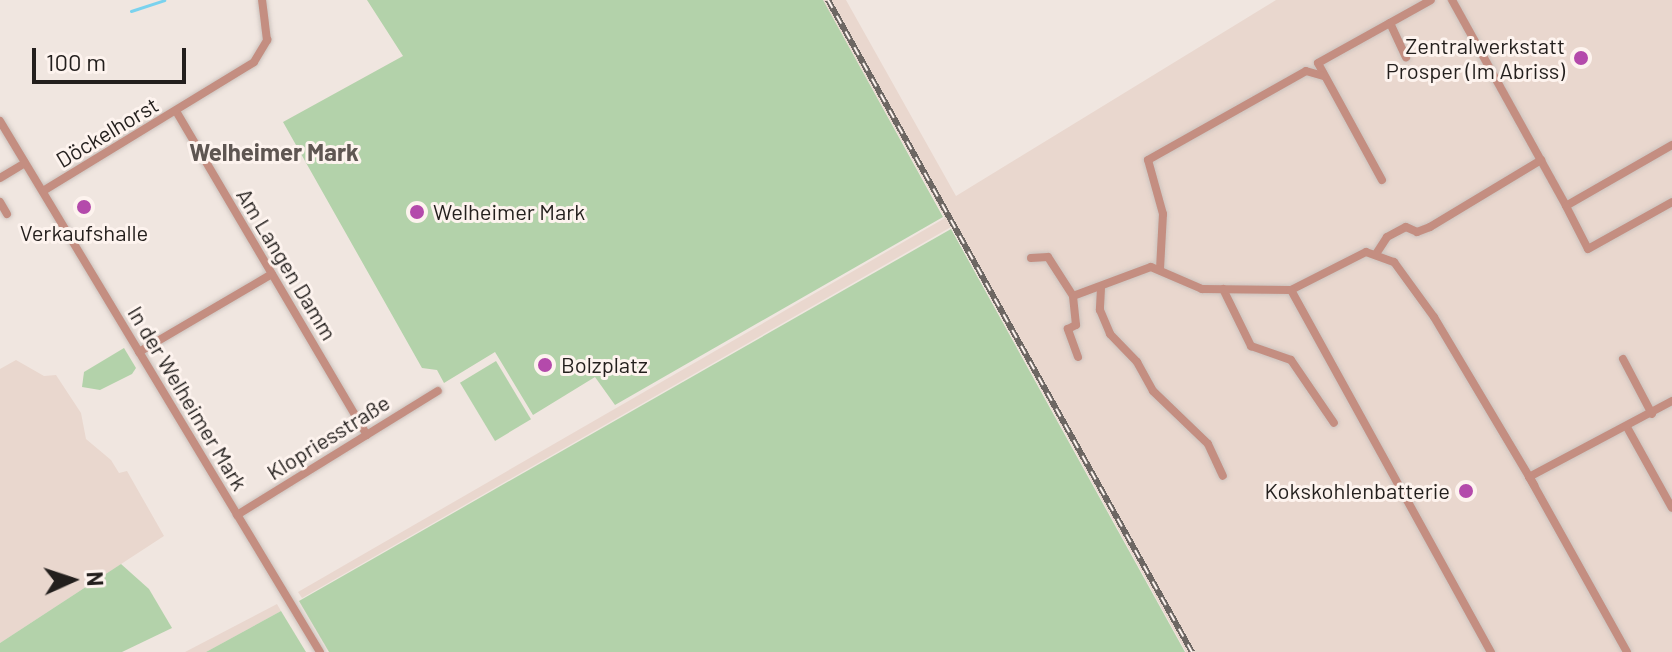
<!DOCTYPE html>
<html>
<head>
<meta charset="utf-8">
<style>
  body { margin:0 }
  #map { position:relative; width:1672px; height:652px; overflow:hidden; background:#f0e6e0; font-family:Barlow,sans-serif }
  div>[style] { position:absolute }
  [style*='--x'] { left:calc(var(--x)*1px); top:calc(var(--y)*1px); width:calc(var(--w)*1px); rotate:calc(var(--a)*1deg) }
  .built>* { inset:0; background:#e9d7ce }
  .green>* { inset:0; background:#b3d2aa; transform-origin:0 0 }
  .stream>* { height:3px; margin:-1.5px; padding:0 1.5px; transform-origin:1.5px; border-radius:1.5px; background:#7ad2ee }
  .roads { filter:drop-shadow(0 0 2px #cbc2bd) drop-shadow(0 0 2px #cbc2bd) }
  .minor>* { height:8px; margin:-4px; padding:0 4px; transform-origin:4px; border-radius:4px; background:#c48e81 }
  .rail>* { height:6px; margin-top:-3px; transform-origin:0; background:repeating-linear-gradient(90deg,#fdf3ee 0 9px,#6d6763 0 18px); box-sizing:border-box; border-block:2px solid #6d6763 }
  .dots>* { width:22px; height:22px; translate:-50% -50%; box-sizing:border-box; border:4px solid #fdf3ee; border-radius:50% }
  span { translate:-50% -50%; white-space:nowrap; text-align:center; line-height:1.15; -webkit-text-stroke:6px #fdf3ee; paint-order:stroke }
  .poi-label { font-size:22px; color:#231f1d }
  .right { translate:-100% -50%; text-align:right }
  .left { translate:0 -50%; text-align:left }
  .street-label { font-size:22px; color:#231f1d }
  .neighbourhood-label { font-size:24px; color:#5e5652; font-weight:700 }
  .north { position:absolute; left:32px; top:540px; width:80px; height:80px; -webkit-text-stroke:6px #fdf3ee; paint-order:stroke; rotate:87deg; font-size:22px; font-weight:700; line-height:32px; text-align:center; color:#231f1d }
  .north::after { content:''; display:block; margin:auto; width:28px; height:36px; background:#231f1d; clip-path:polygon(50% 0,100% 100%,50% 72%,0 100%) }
  .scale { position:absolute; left:32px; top:48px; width:154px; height:36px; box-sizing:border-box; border:4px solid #231f1d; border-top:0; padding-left:10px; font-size:24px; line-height:28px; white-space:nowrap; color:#231f1d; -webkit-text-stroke:6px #fdf3ee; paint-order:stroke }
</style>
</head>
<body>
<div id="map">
  <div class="built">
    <i style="clip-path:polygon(823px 0,846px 0,956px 196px,1276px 0,1672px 0,1672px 652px,1186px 652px,951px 227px,302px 598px,298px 592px,945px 218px)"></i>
    <i style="clip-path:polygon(16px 360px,44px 376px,56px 375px,81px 413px,86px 439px,111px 460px,119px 473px,127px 471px,164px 536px,0 643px,0 369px)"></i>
    <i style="clip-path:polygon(277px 604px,281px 611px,206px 652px,185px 652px)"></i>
  </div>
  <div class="green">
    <i style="clip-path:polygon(367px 0,823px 0,943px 217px,615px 405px,595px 377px,533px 415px,495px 352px,444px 383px,437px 370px,422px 368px,283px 122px,403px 56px)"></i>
    <i style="clip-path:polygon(951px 229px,1185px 652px,329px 652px,299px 601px)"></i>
    <i style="clip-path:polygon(124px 348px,136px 368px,132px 374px,100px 390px,82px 387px,84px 372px)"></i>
    <i style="left:496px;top:361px;width:68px;height:42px;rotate:59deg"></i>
    <i style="clip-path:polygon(121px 564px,149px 589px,172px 628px,122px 652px,0 652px,0 643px)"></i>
    <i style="clip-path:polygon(281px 611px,306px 652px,206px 652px)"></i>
  </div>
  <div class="stream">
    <i style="--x:131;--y:11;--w:35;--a:-18"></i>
  </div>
  <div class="roads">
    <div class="minor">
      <i style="--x:1452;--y:0;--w:235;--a:61"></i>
      <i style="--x:1390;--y:23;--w:38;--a:65"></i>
      <i style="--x:176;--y:111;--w:376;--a:59.5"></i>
      <i style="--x:0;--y:121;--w:620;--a:58.93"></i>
      <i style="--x:1672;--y:145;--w:122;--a:150.1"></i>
      <i style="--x:1566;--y:206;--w:48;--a:62.9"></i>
      <i style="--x:1588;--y:249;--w:96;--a:-29.2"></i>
      <i style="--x:0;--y:178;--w:29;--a:-31"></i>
      <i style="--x:1382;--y:180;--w:133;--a:-118.7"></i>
      <i style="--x:1318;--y:63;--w:129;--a:-29.1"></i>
      <i style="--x:43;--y:191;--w:247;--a:-31.4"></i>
      <i style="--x:254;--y:62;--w:26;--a:-59"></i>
      <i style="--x:267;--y:40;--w:40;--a:-97.1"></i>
      <i style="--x:0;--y:202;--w:14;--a:60"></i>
      <i style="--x:1376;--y:254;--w:20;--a:-57"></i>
      <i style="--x:1387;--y:237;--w:21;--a:-28"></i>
      <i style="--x:1406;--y:227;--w:12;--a:24"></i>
      <i style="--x:1417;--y:232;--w:14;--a:-21"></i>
      <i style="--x:1430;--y:227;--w:130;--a:-31.1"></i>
      <i style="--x:1031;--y:258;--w:17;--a:-3"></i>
      <i style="--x:1048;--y:257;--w:46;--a:57.3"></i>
      <i style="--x:1160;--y:269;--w:55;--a:-86.9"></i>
      <i style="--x:1163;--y:214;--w:56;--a:-105.5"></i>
      <i style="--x:1148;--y:160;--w:181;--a:-29.4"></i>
      <i style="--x:1306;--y:71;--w:19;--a:16"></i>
      <i style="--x:1101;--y:288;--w:22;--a:93"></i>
      <i style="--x:1100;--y:310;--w:26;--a:67"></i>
      <i style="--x:1110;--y:334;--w:39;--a:46"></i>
      <i style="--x:1137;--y:362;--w:33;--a:61"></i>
      <i style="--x:1153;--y:391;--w:76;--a:43.9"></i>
      <i style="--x:1208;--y:444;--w:35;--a:65"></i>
      <i style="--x:1223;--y:289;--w:64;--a:63.8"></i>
      <i style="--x:1251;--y:346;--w:42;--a:19.3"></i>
      <i style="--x:1291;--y:360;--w:76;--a:55.7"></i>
      <i style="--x:1291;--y:290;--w:84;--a:-26.9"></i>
      <i style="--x:1366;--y:252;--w:30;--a:20"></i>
      <i style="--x:1394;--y:262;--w:68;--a:54"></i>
      <i style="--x:1434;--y:317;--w:196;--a:59.2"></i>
      <i style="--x:139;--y:352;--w:154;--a:-30.4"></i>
      <i style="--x:1078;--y:357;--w:30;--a:-110"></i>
      <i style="--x:1068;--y:329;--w:9;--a:-27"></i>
      <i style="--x:1076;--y:325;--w:29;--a:-96"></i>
      <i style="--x:1073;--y:296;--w:83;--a:-20.4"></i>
      <i style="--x:1151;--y:267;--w:56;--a:23.3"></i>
      <i style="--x:1202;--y:289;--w:89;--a:0.6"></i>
      <i style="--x:1291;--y:290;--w:414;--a:61.1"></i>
      <i style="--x:1623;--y:359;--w:62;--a:62.2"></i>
      <i style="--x:1628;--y:429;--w:90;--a:60.9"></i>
      <i style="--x:237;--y:515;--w:236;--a:-31.7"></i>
      <i style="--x:1627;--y:652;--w:201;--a:-119.2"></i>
      <i style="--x:1529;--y:477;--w:162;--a:-28"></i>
    </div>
  </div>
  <div class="rail">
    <i style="--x:828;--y:0;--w:747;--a:60.83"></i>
  </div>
  <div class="dots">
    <i style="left:1581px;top:58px;background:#b44aab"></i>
    <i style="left:84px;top:207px;background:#b44aab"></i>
    <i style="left:417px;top:212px;background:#b44aab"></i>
    <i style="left:545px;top:365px;background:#b44aab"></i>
    <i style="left:1466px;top:491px;background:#b44aab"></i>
  </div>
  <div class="poi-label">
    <span class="right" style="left:1565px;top:58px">Zentralwerkstatt<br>Prosper (Im Abriss)</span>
    <span class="left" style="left:433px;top:212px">Welheimer Mark</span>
    <span style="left:84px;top:233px">Verkaufshalle</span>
    <span class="left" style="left:561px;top:365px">Bolzplatz</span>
    <span class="right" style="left:1450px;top:491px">Kokskohlenbatterie</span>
  </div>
  <div class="street-label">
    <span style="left:107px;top:132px;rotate:-31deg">Döckelhorst</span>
    <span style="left:287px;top:264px;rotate:59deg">Am Langen Damm</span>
    <span style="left:188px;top:398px;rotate:59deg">In der Welheimer Mark</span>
    <span style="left:328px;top:437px;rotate:-32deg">Klopriesstraße</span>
  </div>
  <div class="neighbourhood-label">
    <span style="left:274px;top:152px">Welheimer Mark</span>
  </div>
  <div class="north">N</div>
  <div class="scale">100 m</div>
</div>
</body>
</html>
